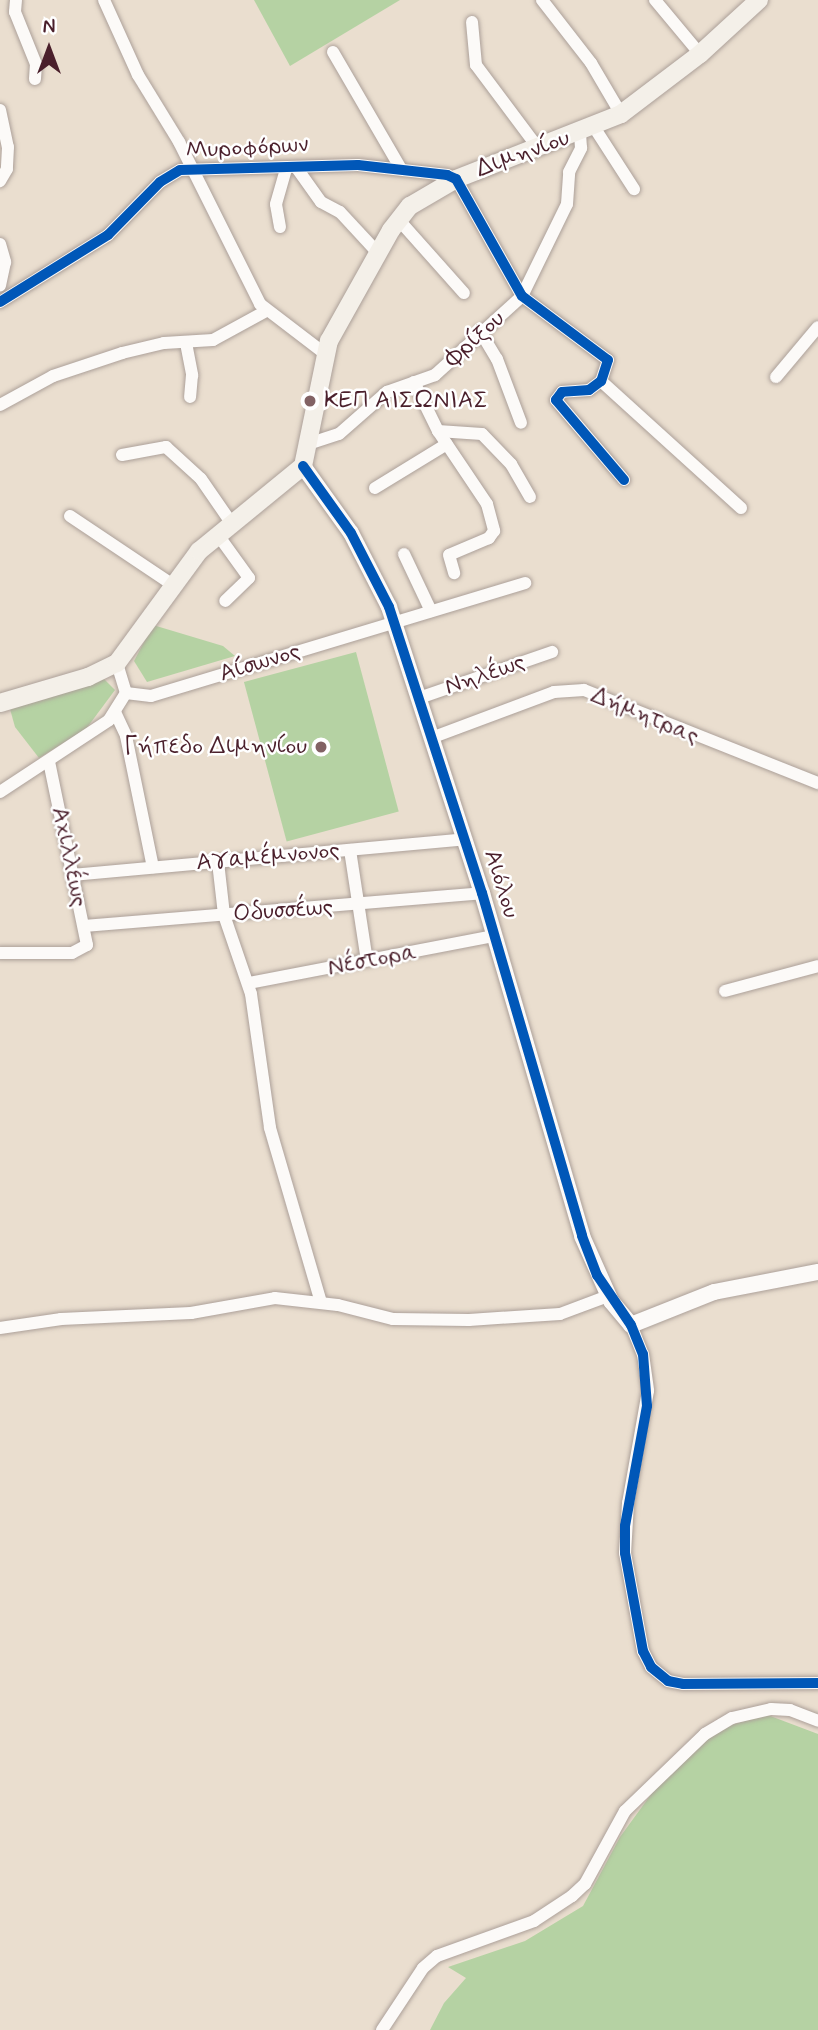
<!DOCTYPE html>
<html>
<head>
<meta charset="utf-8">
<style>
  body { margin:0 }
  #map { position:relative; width:818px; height:2030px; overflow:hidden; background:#eadecf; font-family:Mynerve,sans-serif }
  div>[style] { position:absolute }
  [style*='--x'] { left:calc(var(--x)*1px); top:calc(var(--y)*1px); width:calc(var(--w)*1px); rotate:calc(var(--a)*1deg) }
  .green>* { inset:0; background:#b5d2a3; transform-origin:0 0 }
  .roads { filter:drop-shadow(0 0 2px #aca099) drop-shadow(0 0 2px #aca099) }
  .minor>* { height:12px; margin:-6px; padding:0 6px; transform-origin:6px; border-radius:6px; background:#fcfaf8 }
  .tertiary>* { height:16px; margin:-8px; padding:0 8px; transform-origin:8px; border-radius:8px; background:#fcfaf8 }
  .secondary>* { height:18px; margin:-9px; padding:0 9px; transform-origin:9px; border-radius:9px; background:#f4f0e9 }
  .cycleway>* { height:10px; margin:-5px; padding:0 5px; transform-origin:5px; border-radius:5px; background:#0057b8 }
  .dots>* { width:19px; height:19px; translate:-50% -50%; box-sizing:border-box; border:4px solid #fff; border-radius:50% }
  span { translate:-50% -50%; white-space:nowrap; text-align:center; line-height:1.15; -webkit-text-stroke:5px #fff; paint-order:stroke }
  .street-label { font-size:24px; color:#4a1f2b }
  .poi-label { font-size:24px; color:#4a1f2b }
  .left { translate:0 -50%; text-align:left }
  .right { translate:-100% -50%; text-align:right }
  .north { position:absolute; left:14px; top:14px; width:70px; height:70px; -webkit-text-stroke:5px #fff; paint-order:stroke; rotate:0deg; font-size:19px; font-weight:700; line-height:28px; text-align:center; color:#4a1f2b }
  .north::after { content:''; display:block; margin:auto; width:24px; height:32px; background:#4a1f2b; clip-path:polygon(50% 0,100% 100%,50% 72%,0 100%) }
</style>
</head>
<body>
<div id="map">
  <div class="green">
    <i style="clip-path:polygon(254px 0,400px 0,290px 66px)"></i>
    <i style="clip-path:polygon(153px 625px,223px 646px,235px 656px,147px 682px,134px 661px)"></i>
    <i style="left:356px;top:652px;width:165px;height:116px;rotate:75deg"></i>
    <i style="clip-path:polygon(103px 678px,115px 690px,86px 729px,39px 758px,15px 727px,10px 709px)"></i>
    <i style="clip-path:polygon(765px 1714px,818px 1734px,818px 2030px,430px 2030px,444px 2003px,466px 1978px,448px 1967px,525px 1941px,583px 1906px,620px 1837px,655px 1789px,702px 1743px,729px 1726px)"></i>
  </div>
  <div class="roads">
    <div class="minor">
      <i style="--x:16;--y:0;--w:12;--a:95"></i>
      <i style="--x:15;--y:12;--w:56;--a:68"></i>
      <i style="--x:36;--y:64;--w:15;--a:94"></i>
      <i style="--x:104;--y:0;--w:82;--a:65.6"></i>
      <i style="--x:138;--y:75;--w:79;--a:58.5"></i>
      <i style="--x:179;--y:142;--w:181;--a:63.4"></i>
      <i style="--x:260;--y:304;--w:81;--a:37.4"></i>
      <i style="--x:542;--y:0;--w:80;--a:52.1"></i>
      <i style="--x:591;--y:63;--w:59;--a:59.5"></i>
      <i style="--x:655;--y:0;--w:70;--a:50.2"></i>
      <i style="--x:472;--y:22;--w:43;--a:84.7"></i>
      <i style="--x:476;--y:65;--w:104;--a:53.2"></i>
      <i style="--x:333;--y:52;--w:133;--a:59.8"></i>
      <i style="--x:0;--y:110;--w:38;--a:78"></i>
      <i style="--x:8;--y:147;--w:22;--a:93"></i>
      <i style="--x:7;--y:169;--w:14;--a:120"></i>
      <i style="--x:594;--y:127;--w:74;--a:57.2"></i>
      <i style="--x:296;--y:167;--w:43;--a:54.5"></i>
      <i style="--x:321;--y:202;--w:21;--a:28"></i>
      <i style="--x:340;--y:212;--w:54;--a:47.2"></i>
      <i style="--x:398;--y:219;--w:99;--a:48.3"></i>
      <i style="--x:280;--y:227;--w:23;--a:-100"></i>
      <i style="--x:276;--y:204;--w:37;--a:-74"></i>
      <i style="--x:0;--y:244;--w:19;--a:74"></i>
      <i style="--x:5;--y:262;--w:24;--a:102"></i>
      <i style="--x:0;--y:302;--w:127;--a:-31.8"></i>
      <i style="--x:108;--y:235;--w:74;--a:-45.5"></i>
      <i style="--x:160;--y:182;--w:23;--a:-31"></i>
      <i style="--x:180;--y:170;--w:178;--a:-1.6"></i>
      <i style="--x:358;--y:165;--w:90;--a:6.4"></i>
      <i style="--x:447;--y:175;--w:10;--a:24"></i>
      <i style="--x:456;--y:179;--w:134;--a:60.6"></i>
      <i style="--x:522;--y:296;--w:107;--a:36.7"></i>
      <i style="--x:608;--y:360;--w:22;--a:108"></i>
      <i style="--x:601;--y:381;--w:15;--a:143"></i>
      <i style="--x:589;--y:390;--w:27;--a:176"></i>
      <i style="--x:562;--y:392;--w:10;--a:127"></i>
      <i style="--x:556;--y:400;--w:105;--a:49.6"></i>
      <i style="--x:480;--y:331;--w:33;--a:59"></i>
      <i style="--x:497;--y:359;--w:68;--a:69.4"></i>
      <i style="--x:186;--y:343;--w:33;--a:79"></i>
      <i style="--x:192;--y:375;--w:22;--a:95"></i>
      <i style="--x:776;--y:377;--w:65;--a:-50"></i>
      <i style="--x:601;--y:381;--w:189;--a:42.2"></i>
      <i style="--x:414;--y:382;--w:55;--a:63.9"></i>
      <i style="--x:438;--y:431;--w:88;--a:56.1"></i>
      <i style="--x:487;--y:504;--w:28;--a:75"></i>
      <i style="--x:494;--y:531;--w:9;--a:126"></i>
      <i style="--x:489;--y:538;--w:43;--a:157"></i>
      <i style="--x:449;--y:555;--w:19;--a:74"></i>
      <i style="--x:0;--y:405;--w:60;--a:-28.7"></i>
      <i style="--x:53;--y:376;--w:73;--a:-18.4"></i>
      <i style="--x:122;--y:353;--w:43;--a:-13.4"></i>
      <i style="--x:164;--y:343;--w:49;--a:-3.5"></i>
      <i style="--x:213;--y:340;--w:60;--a:-28.7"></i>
      <i style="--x:438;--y:431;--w:44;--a:3.9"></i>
      <i style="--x:482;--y:434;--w:42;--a:46"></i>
      <i style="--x:511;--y:464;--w:38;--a:60"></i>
      <i style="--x:311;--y:443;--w:29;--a:-18"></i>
      <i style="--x:339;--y:434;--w:64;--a:-41.2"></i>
      <i style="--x:387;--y:392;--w:51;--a:-19.5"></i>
      <i style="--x:435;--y:375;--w:118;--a:-42.2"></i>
      <i style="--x:522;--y:296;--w:102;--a:-63.9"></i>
      <i style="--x:567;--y:204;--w:32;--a:-86"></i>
      <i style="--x:569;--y:172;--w:27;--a:-63"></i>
      <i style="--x:581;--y:148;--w:15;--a:-94"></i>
      <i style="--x:122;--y:455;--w:45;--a:-10.3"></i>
      <i style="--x:166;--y:447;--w:47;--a:42.4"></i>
      <i style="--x:201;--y:479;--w:55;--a:55.4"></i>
      <i style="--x:375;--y:488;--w:84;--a:-31.4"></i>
      <i style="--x:70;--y:516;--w:124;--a:33.8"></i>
      <i style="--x:218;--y:535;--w:53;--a:54.2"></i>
      <i style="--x:249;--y:578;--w:33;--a:136"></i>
      <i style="--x:404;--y:554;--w:63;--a:64.7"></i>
      <i style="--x:126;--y:693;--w:25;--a:7"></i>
      <i style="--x:151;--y:696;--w:391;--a:-16.8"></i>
      <i style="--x:419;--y:698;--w:141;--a:-19.1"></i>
      <i style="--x:115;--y:712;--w:26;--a:65"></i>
      <i style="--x:126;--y:736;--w:134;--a:78.4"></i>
      <i style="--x:431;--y:738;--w:131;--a:-20.5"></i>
      <i style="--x:554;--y:692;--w:30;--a:-4"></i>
      <i style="--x:584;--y:690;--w:252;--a:21.7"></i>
      <i style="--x:0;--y:792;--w:131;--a:-33.4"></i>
      <i style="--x:109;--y:720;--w:32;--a:-58"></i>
      <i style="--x:126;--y:693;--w:31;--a:-107"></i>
      <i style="--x:350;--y:850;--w:112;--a:81.3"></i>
      <i style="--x:218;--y:862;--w:53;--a:83.5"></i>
      <i style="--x:224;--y:915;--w:83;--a:71.1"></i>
      <i style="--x:251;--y:994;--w:135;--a:81.9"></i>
      <i style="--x:270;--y:1128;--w:181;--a:73.7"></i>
      <i style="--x:72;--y:875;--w:395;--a:-5.2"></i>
      <i style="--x:84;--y:926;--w:399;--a:-4.7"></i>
      <i style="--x:0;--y:953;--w:72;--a:0"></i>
      <i style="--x:72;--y:953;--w:17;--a:-28"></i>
      <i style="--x:87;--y:945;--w:187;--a:-101.7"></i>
      <i style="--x:249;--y:983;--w:249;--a:-10.9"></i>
      <i style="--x:725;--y:991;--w:96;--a:-15"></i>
      <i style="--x:631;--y:1325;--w:31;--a:68"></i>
      <i style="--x:643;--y:1354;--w:37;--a:82"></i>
      <i style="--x:648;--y:1391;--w:114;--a:100.1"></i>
      <i style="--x:628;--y:1503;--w:50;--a:93.4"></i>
      <i style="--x:625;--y:1553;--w:100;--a:79.6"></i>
      <i style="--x:643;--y:1651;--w:18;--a:63"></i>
      <i style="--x:651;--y:1667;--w:22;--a:39"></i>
      <i style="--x:668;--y:1681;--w:15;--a:11"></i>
      <i style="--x:683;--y:1684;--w:135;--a:-0.4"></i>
      <i style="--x:0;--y:1328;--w:62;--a:-8.4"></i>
      <i style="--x:61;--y:1319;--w:130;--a:-2.6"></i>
      <i style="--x:191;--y:1313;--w:85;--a:-10.1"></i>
      <i style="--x:275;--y:1298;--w:63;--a:6.3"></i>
      <i style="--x:338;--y:1305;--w:57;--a:14.3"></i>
      <i style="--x:393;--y:1319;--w:76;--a:0.8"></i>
      <i style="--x:469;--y:1320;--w:91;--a:-3.8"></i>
      <i style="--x:560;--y:1314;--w:51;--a:-20.6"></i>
      <i style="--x:382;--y:2030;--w:74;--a:-56.5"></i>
      <i style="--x:423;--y:1968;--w:18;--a:-41"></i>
      <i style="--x:437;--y:1956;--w:103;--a:-19.8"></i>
      <i style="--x:534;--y:1921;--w:45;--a:-33.3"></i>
      <i style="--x:572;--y:1896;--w:18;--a:-43"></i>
      <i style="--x:585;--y:1884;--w:83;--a:-61.3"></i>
      <i style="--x:625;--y:1811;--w:111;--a:-43.9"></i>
      <i style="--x:705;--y:1734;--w:31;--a:-31"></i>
      <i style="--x:732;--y:1718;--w:40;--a:-13"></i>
      <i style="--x:771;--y:1709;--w:19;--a:3"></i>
      <i style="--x:790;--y:1710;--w:30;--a:21"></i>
    </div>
    <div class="tertiary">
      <i style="--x:303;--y:466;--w:82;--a:54.4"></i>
      <i style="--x:351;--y:533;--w:83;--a:62.8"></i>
      <i style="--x:389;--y:607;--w:301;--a:72"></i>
      <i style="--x:482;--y:893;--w:357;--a:73.7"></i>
      <i style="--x:582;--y:1236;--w:71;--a:66"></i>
      <i style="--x:611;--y:1301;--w:31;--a:50"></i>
      <i style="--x:631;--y:1325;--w:89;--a:-21.7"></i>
      <i style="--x:714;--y:1292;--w:106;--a:-10.9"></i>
    </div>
    <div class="secondary">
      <i style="--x:0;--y:703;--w:92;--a:-16.5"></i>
      <i style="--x:88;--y:677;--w:32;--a:-26"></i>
      <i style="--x:117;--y:663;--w:139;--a:-53.8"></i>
      <i style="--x:199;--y:551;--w:134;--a:-39.3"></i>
      <i style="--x:303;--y:466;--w:128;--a:-78.3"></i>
      <i style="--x:329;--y:341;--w:127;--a:-60.8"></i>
      <i style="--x:391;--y:230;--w:31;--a:-52"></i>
      <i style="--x:410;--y:206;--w:53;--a:-30.4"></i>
      <i style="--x:456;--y:179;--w:177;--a:-21.5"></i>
      <i style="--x:621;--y:114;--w:99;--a:-37.2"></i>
      <i style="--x:700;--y:54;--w:80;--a:-42.5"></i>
    </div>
  </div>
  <div class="cycleway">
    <i style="--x:0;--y:302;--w:127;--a:-31.8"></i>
    <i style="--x:108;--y:235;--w:74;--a:-45.5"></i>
    <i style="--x:160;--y:182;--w:23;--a:-31"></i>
    <i style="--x:180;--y:170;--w:178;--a:-1.6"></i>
    <i style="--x:358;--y:165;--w:90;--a:6.4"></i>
    <i style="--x:447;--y:175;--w:10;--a:24"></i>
    <i style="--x:456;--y:179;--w:134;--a:60.6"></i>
    <i style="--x:522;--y:296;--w:107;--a:36.7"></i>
    <i style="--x:608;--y:360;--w:22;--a:108"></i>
    <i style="--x:601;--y:381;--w:15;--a:143"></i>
    <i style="--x:589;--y:390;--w:27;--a:176"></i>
    <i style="--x:562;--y:392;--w:10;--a:127"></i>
    <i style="--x:556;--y:400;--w:105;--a:49.6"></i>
    <i style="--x:303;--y:466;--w:82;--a:54.4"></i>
    <i style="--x:351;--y:533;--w:83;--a:62.8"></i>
    <i style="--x:389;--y:607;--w:301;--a:72"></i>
    <i style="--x:482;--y:893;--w:357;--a:73.7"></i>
    <i style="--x:582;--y:1236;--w:42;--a:69"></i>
    <i style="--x:597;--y:1275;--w:60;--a:55.8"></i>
    <i style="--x:631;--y:1325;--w:31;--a:68"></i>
    <i style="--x:643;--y:1354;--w:52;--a:85.6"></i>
    <i style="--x:647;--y:1406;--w:122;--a:100.4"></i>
    <i style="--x:625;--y:1526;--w:27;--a:90"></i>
    <i style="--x:625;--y:1553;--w:100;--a:79.6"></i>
    <i style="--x:643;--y:1651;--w:18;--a:63"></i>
    <i style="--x:651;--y:1667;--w:22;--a:39"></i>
    <i style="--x:668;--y:1681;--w:15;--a:11"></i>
    <i style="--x:683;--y:1684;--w:135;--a:-0.4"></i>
  </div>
  <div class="dots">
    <i style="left:310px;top:401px;background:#826264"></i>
    <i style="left:321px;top:747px;background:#826264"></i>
  </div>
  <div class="street-label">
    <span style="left:247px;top:148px;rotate:-3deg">Μυροφόρων</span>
    <span style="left:523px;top:154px;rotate:-20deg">Διμηνίου</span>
    <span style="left:475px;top:339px;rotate:-42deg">Φρίξου</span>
    <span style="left:260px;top:663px;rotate:-17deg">Αίσωνος</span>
    <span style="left:485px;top:675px;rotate:-19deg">Νηλέως</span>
    <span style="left:645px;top:716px;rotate:22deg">Δήμητρας</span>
    <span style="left:69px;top:857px;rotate:78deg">Αχιλλέως</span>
    <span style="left:268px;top:857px;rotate:-5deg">Αγαμέμνονος</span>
    <span style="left:501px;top:884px;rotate:73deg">Αιόλου</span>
    <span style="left:283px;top:911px;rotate:-4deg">Οδυσσέως</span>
    <span style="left:372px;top:960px;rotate:-11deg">Νέστορα</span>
  </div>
  <div class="poi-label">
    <span class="left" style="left:324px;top:401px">ΚΕΠ ΑΙΣΩΝΙΑΣ</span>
    <span class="right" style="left:307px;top:747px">Γήπεδο Διμηνίου</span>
  </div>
  <div class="north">N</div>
</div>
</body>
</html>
